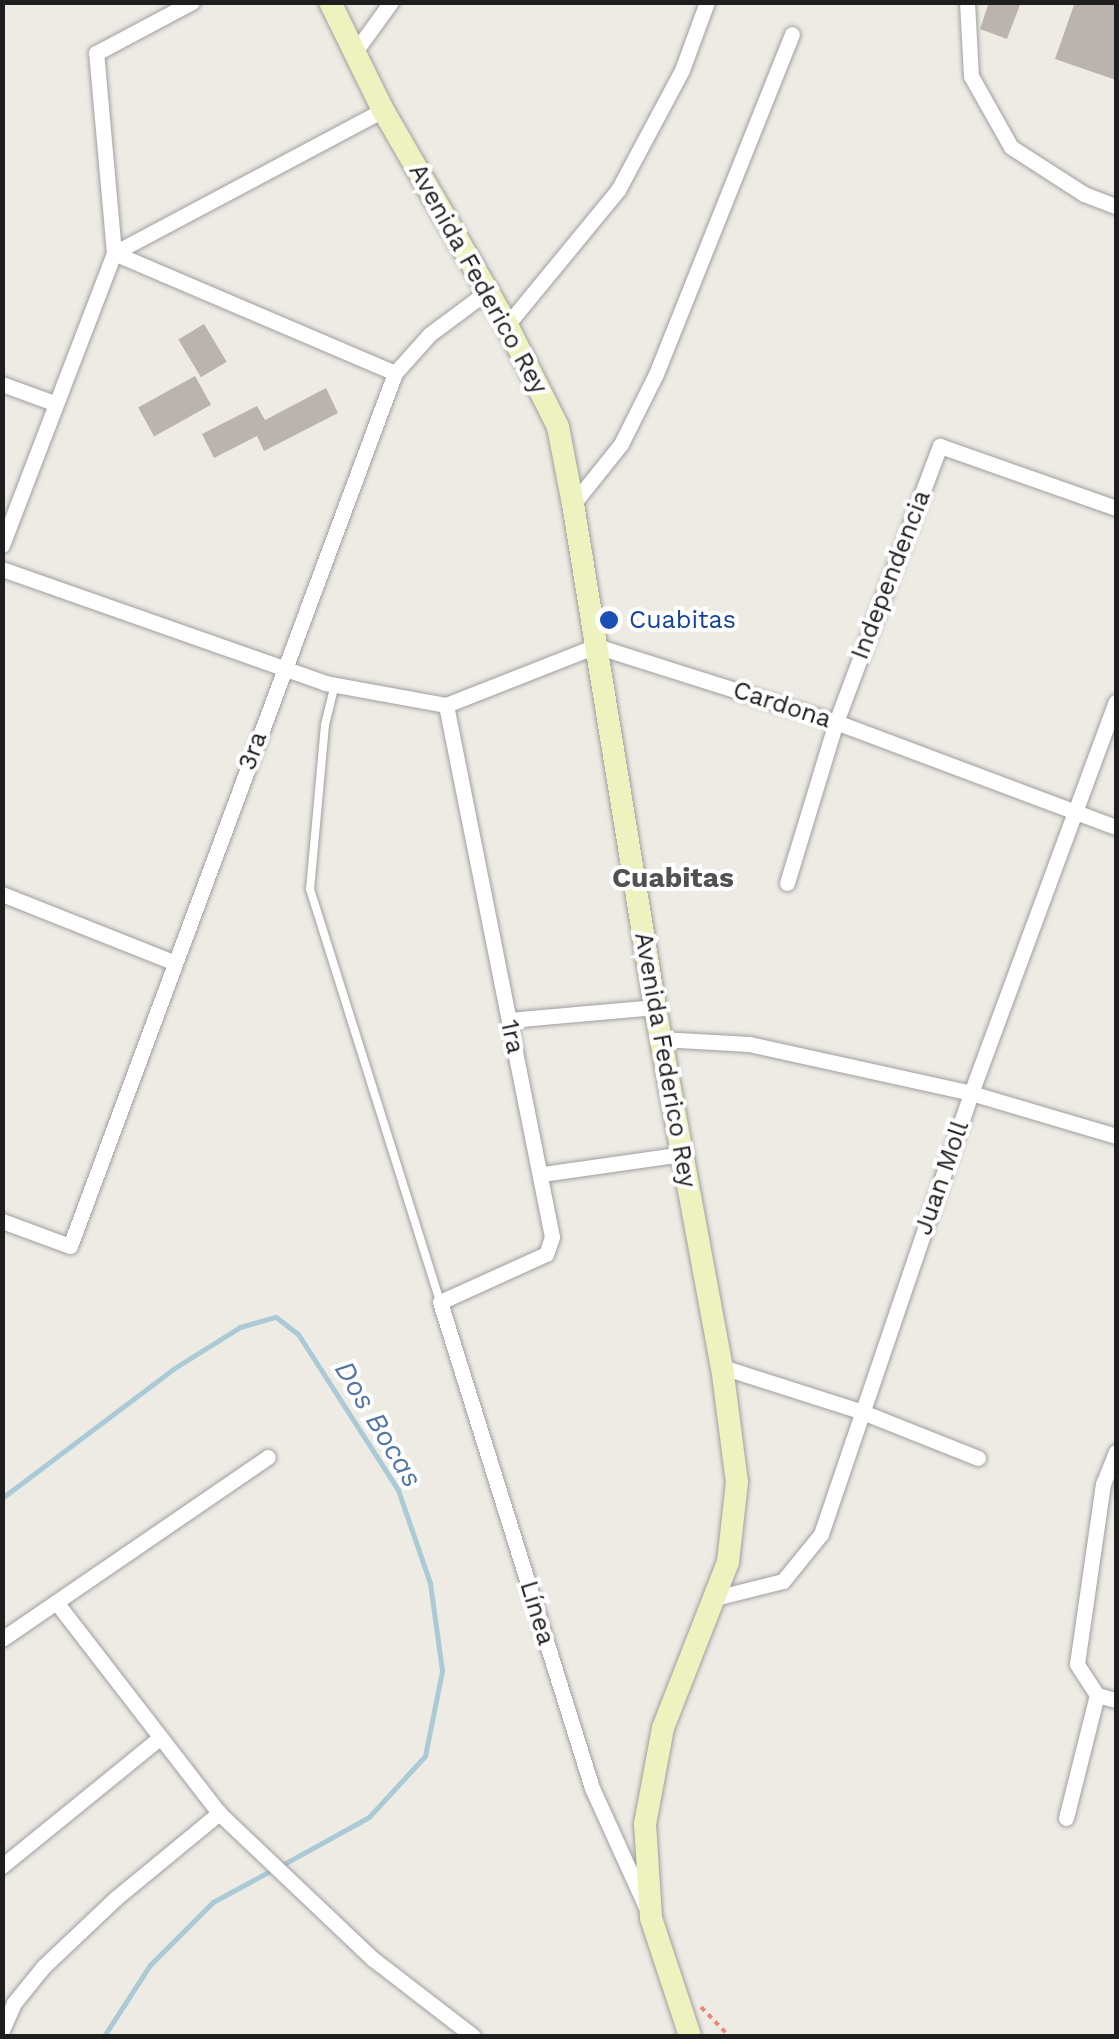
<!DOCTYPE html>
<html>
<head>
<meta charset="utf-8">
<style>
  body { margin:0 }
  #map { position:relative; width:1119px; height:2039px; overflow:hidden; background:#eeebe5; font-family:"Work Sans",sans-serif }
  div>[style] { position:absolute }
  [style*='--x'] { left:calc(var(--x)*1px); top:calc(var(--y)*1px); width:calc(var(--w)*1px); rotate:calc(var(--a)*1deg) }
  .stream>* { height:5px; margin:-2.5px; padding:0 2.5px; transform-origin:2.5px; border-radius:2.5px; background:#aacad6 }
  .building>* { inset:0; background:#bbb4ae; transform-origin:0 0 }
  .path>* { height:4px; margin-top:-2px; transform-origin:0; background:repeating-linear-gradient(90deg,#ea8b79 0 5px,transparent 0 10px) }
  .roads { filter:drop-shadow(0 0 2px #9f9f9f) drop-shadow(0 0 2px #9f9f9f) }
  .lane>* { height:8px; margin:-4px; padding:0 4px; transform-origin:4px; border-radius:4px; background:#fff }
  .street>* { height:15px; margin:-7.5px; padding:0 7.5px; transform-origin:7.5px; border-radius:7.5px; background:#fff }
  .secondary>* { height:22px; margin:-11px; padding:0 11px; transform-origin:11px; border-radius:11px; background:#edf2be }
  .dots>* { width:28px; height:28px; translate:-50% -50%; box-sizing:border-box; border:5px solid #fff; border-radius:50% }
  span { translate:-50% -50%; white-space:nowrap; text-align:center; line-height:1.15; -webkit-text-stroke:8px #fff; paint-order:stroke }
  .street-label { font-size:25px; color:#1e1e1e }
  .transit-label { font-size:25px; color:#164399 }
  .left { translate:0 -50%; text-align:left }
  .neighbourhood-label { font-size:28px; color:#515151; font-weight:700 }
  .water-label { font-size:28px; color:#5577a3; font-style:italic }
  .frame { position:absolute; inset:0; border:5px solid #1e1e1e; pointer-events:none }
</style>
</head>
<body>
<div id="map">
  <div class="stream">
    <i style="--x:2;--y:1498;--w:214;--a:-37"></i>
    <i style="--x:173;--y:1369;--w:79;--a:-32.1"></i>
    <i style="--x:240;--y:1327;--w:37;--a:-16"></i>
    <i style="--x:276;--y:1317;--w:28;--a:38"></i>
    <i style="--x:298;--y:1334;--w:185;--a:57.3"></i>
    <i style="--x:398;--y:1490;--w:98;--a:71"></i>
    <i style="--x:430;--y:1583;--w:89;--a:82.2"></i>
    <i style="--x:442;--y:1671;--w:87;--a:101.3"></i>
    <i style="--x:425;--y:1756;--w:83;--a:132.6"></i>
    <i style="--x:369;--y:1817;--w:99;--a:151.1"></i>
    <i style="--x:104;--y:2036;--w:85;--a:-57.1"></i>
    <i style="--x:150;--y:1965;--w:89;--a:-45"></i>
    <i style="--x:213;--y:1902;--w:67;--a:-28.5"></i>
  </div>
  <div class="building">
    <i style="clip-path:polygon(989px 2px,1021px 2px,1007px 39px,980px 29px)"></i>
    <i style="clip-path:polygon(1075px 2px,1116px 2px,1116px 80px,1055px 59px)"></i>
    <i style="left:204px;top:324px;width:44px;height:30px;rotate:59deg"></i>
    <i style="left:195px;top:376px;width:33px;height:65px;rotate:61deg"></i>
    <i style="clip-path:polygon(326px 388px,338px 413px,264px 451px,257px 436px,214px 458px,202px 434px,257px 406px,265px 420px)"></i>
  </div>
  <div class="path">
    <i style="--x:701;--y:2007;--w:40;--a:46"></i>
  </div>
  <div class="roads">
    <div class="lane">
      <i style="--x:335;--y:684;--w:42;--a:103.7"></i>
      <i style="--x:325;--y:725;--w:165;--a:95.2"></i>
      <i style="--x:310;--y:889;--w:433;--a:72.5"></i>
    </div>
    <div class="street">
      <i style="--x:967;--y:2;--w:74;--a:86.9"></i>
      <i style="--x:971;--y:76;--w:81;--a:60.6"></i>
      <i style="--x:1011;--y:147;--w:87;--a:32.8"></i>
      <i style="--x:1084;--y:194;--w:34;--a:21"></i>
      <i style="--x:354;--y:53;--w:63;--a:-54"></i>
      <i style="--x:114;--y:253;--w:306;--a:23.1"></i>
      <i style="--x:114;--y:253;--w:305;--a:-28"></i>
      <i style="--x:507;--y:325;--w:175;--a:-50.6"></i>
      <i style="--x:618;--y:190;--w:136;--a:-61.9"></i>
      <i style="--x:682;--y:70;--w:72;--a:-69.8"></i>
      <i style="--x:2;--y:384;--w:55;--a:20.1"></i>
      <i style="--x:573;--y:504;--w:77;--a:-51.3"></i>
      <i style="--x:621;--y:444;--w:78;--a:-63.4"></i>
      <i style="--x:656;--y:374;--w:366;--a:-68.2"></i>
      <i style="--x:2;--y:545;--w:313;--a:-69"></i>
      <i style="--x:114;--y:253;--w:201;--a:-95.1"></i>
      <i style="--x:96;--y:53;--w:109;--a:-28"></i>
      <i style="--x:2;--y:569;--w:343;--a:19.4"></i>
      <i style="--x:325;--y:683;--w:123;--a:10.3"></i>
      <i style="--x:446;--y:705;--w:542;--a:78.73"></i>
      <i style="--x:552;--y:1237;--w:18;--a:109"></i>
      <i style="--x:546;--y:1254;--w:116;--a:155.6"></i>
      <i style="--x:440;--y:1302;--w:509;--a:72.63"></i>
      <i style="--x:592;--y:1788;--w:131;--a:65.6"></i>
      <i style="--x:446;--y:705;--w:161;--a:-21.5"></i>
      <i style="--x:596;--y:646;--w:252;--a:17.6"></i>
      <i style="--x:836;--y:722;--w:299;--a:20.6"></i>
      <i style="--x:787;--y:883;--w:168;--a:-73.1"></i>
      <i style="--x:836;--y:722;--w:295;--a:-69.4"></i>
      <i style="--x:940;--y:446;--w:187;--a:19.4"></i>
      <i style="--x:2;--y:894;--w:186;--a:21.7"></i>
      <i style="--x:509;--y:1020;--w:147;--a:-5.1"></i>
      <i style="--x:661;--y:1039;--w:88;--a:3.3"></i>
      <i style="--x:749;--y:1044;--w:227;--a:12.4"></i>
      <i style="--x:971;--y:1093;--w:151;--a:16.5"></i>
      <i style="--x:542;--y:1174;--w:141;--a:-8.1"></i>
      <i style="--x:2;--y:1221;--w:72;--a:20.2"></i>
      <i style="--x:70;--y:1246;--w:932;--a:-69.58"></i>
      <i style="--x:395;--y:373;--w:52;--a:-48.1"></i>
      <i style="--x:430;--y:334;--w:72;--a:-36.6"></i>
      <i style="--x:722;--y:1367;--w:145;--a:17.7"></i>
      <i style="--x:860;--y:1411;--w:127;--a:21.7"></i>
      <i style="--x:715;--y:1598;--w:70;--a:-14"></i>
      <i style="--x:783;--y:1581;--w:60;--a:-51"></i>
      <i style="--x:821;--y:1534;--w:466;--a:-71.2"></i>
      <i style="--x:971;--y:1093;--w:417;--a:-69.7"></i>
      <i style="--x:56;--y:1602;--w:267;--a:52.3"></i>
      <i style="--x:219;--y:1813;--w:212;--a:43.5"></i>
      <i style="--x:373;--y:1959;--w:126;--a:37.6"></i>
      <i style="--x:2;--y:1639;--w:322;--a:-34.4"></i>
      <i style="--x:1097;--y:1695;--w:37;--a:-123"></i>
      <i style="--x:1077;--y:1664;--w:182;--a:-81.8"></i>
      <i style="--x:1103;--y:1484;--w:35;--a:-68"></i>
      <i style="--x:1097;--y:1695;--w:20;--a:15"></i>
      <i style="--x:1066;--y:1818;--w:127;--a:-75.9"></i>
      <i style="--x:2;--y:1866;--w:201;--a:-39.1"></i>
      <i style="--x:2;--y:2030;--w:30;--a:-66"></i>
      <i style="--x:14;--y:2003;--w:46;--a:-51.1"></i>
      <i style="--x:43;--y:1967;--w:100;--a:-43.4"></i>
      <i style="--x:116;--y:1898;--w:134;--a:-39.5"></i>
    </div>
    <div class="secondary">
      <i style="--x:330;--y:2;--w:120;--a:63.9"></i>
      <i style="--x:383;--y:110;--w:248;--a:60"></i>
      <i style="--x:507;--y:325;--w:114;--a:63.4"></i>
      <i style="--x:558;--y:427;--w:78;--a:79"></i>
      <i style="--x:573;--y:504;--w:510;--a:80.74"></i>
      <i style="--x:655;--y:1007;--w:366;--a:79.5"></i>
      <i style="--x:722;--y:1367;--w:116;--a:82.6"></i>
      <i style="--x:737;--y:1482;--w:81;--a:96.4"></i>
      <i style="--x:728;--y:1562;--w:178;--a:111.4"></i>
      <i style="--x:663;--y:1728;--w:98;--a:100.6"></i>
      <i style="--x:645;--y:1824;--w:94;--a:86.3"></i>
      <i style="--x:651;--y:1918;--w:124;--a:71.7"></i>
    </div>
  </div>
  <div class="dots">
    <i style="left:609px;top:620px;background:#1a4fb4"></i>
  </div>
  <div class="street-label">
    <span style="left:478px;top:279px;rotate:61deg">Avenida Federico Rey</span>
    <span style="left:891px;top:575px;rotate:-69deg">Independencia</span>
    <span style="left:782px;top:705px;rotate:18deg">Cardona</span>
    <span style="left:253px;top:751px;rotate:-70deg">3ra</span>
    <span style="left:512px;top:1037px;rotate:78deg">1ra</span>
    <span style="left:665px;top:1060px;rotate:80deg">Avenida Federico Rey</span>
    <span style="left:942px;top:1178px;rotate:-71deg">Juan Moll</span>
    <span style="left:537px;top:1613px;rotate:73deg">Línea</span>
  </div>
  <div class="transit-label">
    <span class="left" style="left:629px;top:620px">Cuabitas</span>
  </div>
  <div class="neighbourhood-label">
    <span style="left:673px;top:878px">Cuabitas</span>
  </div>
  <div class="water-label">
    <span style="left:378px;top:1424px;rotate:59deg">Dos Bocas</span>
  </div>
  <div class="frame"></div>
</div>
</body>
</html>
